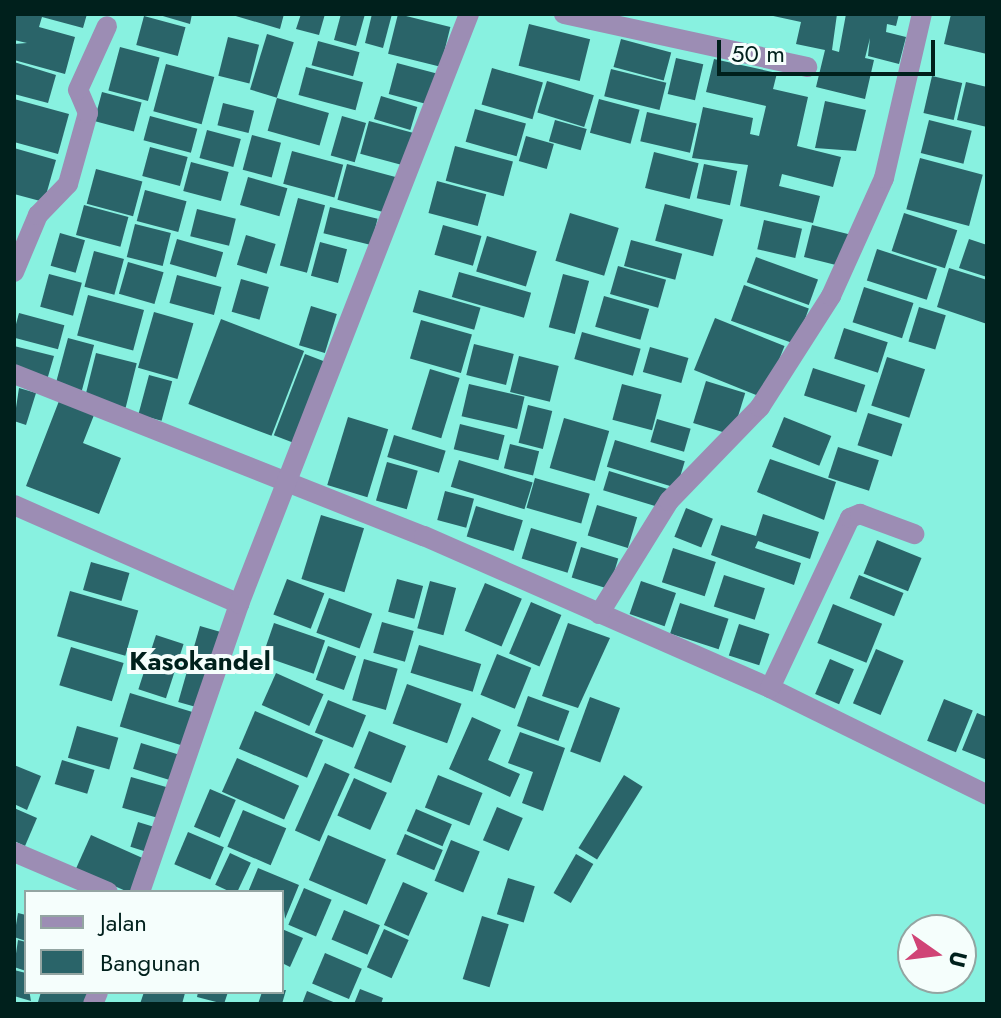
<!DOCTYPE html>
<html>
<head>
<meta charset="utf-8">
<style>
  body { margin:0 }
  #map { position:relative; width:1001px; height:1018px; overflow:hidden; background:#88f1e0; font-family:Jost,sans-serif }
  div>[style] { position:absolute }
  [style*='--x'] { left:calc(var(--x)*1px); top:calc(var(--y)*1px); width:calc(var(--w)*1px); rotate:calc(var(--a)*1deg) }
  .building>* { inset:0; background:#2a6469; transform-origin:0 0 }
  .minor>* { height:20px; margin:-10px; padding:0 10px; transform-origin:10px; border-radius:10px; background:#9c8db4 }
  span { translate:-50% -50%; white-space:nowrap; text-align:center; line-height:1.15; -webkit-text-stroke:8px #f5fefc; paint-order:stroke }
  .quarter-label { font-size:26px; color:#00201c; font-weight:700 }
  .frame { position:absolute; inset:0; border:16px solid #00201c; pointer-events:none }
  .legend { position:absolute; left:24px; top:890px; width:260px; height:104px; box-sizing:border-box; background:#f5fefc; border:2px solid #93a5a2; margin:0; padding:10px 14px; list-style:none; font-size:24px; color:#00201c }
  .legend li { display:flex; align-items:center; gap:16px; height:40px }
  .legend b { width:40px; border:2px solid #93a5a2 }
  .north { position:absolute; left:897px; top:914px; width:80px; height:80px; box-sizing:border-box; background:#f5fefc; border:2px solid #93a5a2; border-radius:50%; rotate:104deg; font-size:22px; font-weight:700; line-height:32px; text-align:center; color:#00201c }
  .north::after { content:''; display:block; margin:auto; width:28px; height:36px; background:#d04476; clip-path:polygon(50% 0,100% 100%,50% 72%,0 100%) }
  .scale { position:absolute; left:717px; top:40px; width:218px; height:36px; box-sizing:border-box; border:4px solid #00201c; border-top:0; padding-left:10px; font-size:24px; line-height:28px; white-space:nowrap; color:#00201c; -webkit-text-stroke:6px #f5fefc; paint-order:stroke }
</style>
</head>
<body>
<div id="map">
  <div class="building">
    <i style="clip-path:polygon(14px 14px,87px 14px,83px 28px,42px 17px,39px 27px,75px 37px,65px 74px,14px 60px,14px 44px,27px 43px,14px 40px)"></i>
    <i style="clip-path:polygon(156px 14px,192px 14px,190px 24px)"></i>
    <i style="clip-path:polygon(229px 14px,284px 14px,280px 29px)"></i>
    <i style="clip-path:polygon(301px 14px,325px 14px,319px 35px,296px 29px)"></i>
    <i style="clip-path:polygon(341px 14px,365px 14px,356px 46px,334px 40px)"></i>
    <i style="clip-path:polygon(372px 14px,392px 14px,383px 48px,365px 43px)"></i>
    <i style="left:398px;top:14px;width:54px;height:41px;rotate:14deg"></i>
    <i style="clip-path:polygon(764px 14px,837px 14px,832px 50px,839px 52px,846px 14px,899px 14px,896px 26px,887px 24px,886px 32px,906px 37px,899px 64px,868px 56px,870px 38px,865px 58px,874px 60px,865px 99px,816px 87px,825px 50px,796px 44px,801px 22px)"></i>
    <i style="clip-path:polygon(951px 14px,987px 16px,987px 54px,944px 44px)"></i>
    <i style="left:144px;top:16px;width:43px;height:30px;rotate:15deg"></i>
    <i style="left:529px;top:24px;width:63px;height:43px;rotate:14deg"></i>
    <i style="left:267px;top:34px;width:28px;height:58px;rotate:17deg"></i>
    <i style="left:228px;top:37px;width:32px;height:40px;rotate:14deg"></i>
    <i style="left:621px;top:39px;width:52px;height:29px;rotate:15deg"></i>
    <i style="left:318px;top:41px;width:43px;height:25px;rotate:15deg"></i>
    <i style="left:120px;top:47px;width:41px;height:45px;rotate:15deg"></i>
    <i style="left:676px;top:58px;width:28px;height:37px;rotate:13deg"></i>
    <i style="clip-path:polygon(714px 59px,777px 73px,773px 89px,808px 97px,797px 146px,841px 157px,833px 187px,782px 174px,779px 186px,820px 196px,813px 223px,740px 206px,748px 165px,692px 158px,703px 107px,753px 118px,750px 134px,759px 136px,766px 106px,706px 92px)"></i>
    <i style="clip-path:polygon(14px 62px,56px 75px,48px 103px,14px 94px)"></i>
    <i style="left:397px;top:63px;width:41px;height:32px;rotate:15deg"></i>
    <i style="left:166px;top:64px;width:50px;height:49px;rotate:15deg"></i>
    <i style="left:306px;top:67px;width:59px;height:29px;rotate:15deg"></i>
    <i style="left:492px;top:68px;width:53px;height:38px;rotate:16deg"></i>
    <i style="left:611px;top:69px;width:57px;height:28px;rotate:14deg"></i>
    <i style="left:932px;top:76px;width:31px;height:38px;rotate:13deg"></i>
    <i style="left:547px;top:81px;width:49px;height:33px;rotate:17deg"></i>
    <i style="clip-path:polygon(966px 82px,987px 87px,987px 127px,957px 120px)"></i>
    <i style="left:102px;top:92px;width:41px;height:30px;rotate:15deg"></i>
    <i style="left:381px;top:96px;width:38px;height:24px;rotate:17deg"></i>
    <i style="left:277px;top:98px;width:54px;height:34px;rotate:16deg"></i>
    <i style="clip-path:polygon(14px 99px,69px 114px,58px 154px,14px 142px)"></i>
    <i style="left:599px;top:99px;width:42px;height:35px;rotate:15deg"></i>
    <i style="clip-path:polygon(825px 101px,866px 110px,856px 151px,815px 148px)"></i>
    <i style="left:223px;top:103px;width:32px;height:23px;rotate:14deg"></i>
    <i style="left:475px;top:109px;width:53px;height:34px;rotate:16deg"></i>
    <i style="left:647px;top:112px;width:51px;height:30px;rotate:13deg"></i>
    <i style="left:150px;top:116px;width:49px;height:25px;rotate:15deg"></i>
    <i style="left:342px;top:116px;width:25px;height:41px;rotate:16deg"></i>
    <i style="left:555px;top:120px;width:33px;height:22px;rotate:16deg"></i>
    <i style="left:929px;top:120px;width:44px;height:34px;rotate:14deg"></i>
    <i style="left:369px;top:121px;width:51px;height:34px;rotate:15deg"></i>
    <i style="left:207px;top:130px;width:35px;height:29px;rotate:15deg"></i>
    <i style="left:252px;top:135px;width:30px;height:36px;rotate:15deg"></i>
    <i style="left:526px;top:136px;width:29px;height:26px;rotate:16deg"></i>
    <i style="left:455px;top:146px;width:60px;height:36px;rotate:15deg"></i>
    <i style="left:150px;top:147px;width:39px;height:30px;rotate:15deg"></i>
    <i style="clip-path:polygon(14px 148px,56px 160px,44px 202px,14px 194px)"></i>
    <i style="left:292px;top:151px;width:53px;height:34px;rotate:15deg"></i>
    <i style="left:654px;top:152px;width:46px;height:37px;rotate:14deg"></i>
    <i style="left:920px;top:158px;width:65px;height:53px;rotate:15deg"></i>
    <i style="left:191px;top:162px;width:39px;height:30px;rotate:15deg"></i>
    <i style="left:347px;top:164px;width:55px;height:37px;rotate:15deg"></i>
    <i style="left:704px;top:164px;width:34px;height:35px;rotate:12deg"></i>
    <i style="left:96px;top:169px;width:48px;height:36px;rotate:15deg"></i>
    <i style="left:248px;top:177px;width:41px;height:29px;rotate:16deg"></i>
    <i style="left:437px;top:181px;width:51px;height:33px;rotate:15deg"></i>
    <i style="left:145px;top:190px;width:43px;height:32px;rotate:15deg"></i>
    <i style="left:298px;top:198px;width:28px;height:70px;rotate:15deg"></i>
    <i style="left:665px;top:204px;width:60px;height:38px;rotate:15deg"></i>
    <i style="left:84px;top:205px;width:46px;height:31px;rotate:15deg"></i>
    <i style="left:330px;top:207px;width:49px;height:27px;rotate:14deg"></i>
    <i style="left:197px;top:209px;width:40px;height:28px;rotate:14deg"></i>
    <i style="left:570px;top:213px;width:51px;height:50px;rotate:17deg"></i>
    <i style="left:904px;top:213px;width:56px;height:40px;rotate:18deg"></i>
    <i style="left:764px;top:220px;width:39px;height:30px;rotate:13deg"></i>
    <i style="left:135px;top:224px;width:37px;height:34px;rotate:14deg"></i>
    <i style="left:443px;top:225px;width:40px;height:31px;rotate:16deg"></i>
    <i style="left:812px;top:225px;width:38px;height:33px;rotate:14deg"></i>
    <i style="left:60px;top:233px;width:26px;height:34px;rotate:16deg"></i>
    <i style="left:246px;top:235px;width:31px;height:31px;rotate:17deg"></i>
    <i style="left:487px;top:236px;width:52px;height:37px;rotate:17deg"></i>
    <i style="left:177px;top:239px;width:48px;height:26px;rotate:16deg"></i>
    <i style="clip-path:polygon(969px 239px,987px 245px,987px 277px,959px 268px)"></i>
    <i style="left:631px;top:240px;width:53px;height:27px;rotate:15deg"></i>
    <i style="left:320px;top:242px;width:28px;height:35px;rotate:15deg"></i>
    <i style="left:877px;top:249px;width:63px;height:33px;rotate:18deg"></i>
    <i style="left:94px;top:251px;width:31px;height:37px;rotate:15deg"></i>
    <i style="left:756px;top:257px;width:66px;height:27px;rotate:20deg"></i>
    <i style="left:128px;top:262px;width:37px;height:33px;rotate:16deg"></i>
    <i style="left:618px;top:266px;width:50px;height:29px;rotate:16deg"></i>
    <i style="clip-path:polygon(949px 268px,987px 280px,987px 324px,937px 307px)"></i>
    <i style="left:459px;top:272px;width:75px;height:26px;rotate:16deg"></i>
    <i style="left:49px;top:274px;width:34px;height:34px;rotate:15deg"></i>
    <i style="left:563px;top:274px;width:27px;height:55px;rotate:15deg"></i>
    <i style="left:177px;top:275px;width:46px;height:29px;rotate:15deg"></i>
    <i style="left:241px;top:279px;width:29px;height:34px;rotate:16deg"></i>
    <i style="left:744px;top:285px;width:69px;height:38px;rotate:20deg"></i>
    <i style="left:864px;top:287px;width:52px;height:37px;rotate:18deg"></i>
    <i style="left:419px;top:290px;width:64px;height:23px;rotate:16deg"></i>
    <i style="left:88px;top:295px;width:58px;height:42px;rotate:15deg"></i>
    <i style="left:604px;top:296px;width:47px;height:32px;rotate:16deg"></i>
    <i style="left:311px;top:306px;width:27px;height:41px;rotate:17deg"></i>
    <i style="left:919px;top:307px;width:28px;height:36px;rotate:17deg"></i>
    <i style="left:154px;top:312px;width:41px;height:58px;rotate:16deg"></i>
    <i style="left:19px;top:313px;width:47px;height:25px;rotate:15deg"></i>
    <i style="left:715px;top:318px;width:75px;height:56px;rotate:22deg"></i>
    <i style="left:221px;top:319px;width:89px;height:91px;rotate:21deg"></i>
    <i style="left:421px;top:320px;width:53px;height:40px;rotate:16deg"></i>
    <i style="left:844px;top:328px;width:46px;height:32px;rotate:18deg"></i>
    <i style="left:582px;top:332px;width:61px;height:28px;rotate:16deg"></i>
    <i style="left:68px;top:338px;width:27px;height:49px;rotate:15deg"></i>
    <i style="left:474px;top:344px;width:41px;height:32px;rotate:14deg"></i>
    <i style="clip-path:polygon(14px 346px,54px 356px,47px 380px,14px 371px)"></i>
    <i style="left:650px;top:347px;width:40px;height:26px;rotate:16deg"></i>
    <i style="left:96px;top:353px;width:42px;height:46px;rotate:14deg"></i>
    <i style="left:305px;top:354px;width:30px;height:87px;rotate:21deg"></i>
    <i style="left:519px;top:356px;width:41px;height:37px;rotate:14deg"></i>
    <i style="left:887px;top:357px;width:40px;height:51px;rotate:18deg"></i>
    <i style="left:813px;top:368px;width:55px;height:29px;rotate:18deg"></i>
    <i style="left:430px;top:369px;width:31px;height:63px;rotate:17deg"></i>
    <i style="left:149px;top:375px;width:24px;height:41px;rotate:15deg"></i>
    <i style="left:706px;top:381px;width:41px;height:44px;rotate:17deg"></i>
    <i style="left:469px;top:384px;width:57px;height:33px;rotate:13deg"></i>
    <i style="left:622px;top:384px;width:41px;height:37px;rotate:15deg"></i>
    <i style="clip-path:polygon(19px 388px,36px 393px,26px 425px,14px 421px)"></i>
    <i style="clip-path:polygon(59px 401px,94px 415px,83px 443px,121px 458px,99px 514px,26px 486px)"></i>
    <i style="left:528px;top:405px;width:25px;height:39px;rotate:14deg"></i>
    <i style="left:868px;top:413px;width:36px;height:34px;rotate:18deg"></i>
    <i style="left:348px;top:417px;width:42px;height:71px;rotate:17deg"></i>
    <i style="left:784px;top:417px;width:51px;height:32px;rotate:22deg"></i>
    <i style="left:564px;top:418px;width:47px;height:52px;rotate:16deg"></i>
    <i style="left:657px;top:419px;width:35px;height:24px;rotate:16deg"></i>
    <i style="left:460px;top:424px;width:46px;height:26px;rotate:14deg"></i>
    <i style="left:394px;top:435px;width:54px;height:23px;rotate:17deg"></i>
    <i style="left:615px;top:440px;width:73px;height:28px;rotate:17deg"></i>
    <i style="left:510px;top:444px;width:30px;height:25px;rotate:14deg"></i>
    <i style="left:838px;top:447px;width:43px;height:32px;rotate:18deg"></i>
    <i style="clip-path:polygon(770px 459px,836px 482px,824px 520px,757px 492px)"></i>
    <i style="left:459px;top:460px;width:77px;height:28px;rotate:17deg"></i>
    <i style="left:387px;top:462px;width:32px;height:40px;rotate:16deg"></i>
    <i style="left:609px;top:471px;width:62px;height:20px;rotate:17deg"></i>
    <i style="left:535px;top:478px;width:57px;height:31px;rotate:16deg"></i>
    <i style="left:445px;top:491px;width:30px;height:30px;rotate:15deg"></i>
    <i style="left:597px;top:505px;width:42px;height:32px;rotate:17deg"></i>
    <i style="left:476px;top:506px;width:49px;height:32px;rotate:17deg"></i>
    <i style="left:686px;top:508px;width:29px;height:31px;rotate:22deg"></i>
    <i style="clip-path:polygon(763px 514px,819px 532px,810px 559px,758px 541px,755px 548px,801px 563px,794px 585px,711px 555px,721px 525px,756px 536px)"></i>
    <i style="left:321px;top:515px;width:45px;height:67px;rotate:17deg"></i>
    <i style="left:531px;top:528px;width:48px;height:32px;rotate:17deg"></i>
    <i style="left:877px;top:540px;width:48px;height:36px;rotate:22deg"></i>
    <i style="left:581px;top:547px;width:39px;height:32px;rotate:17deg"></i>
    <i style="left:673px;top:548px;width:45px;height:36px;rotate:18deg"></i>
    <i style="left:91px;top:562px;width:40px;height:29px;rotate:16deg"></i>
    <i style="left:724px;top:575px;width:43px;height:33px;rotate:18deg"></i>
    <i style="left:859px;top:575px;width:48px;height:25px;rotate:22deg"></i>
    <i style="left:287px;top:579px;width:40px;height:38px;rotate:21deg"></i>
    <i style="left:397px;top:579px;width:27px;height:34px;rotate:15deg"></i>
    <i style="left:430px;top:581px;width:27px;height:49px;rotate:15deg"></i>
    <i style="left:641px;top:581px;width:37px;height:35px;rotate:19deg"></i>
    <i style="left:485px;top:583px;width:40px;height:52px;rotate:23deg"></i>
    <i style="left:70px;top:591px;width:71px;height:47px;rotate:16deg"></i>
    <i style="left:329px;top:598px;width:46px;height:37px;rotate:20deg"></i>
    <i style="left:531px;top:602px;width:33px;height:56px;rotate:23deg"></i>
    <i style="left:680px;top:603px;width:51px;height:32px;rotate:18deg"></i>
    <i style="left:833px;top:604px;width:53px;height:42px;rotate:22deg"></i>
    <i style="left:382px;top:622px;width:33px;height:32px;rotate:16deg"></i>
    <i style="left:274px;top:623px;width:54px;height:35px;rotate:19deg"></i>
    <i style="clip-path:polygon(568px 623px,610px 638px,578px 708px,542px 696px)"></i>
    <i style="left:739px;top:624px;width:32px;height:33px;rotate:18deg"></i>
    <i style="left:200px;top:626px;width:26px;height:79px;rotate:16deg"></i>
    <i style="left:156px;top:635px;width:29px;height:57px;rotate:18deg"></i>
    <i style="left:419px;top:645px;width:65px;height:29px;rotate:17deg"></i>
    <i style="left:328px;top:646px;width:30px;height:36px;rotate:20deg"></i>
    <i style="left:71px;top:647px;width:55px;height:40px;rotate:17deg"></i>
    <i style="left:876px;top:649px;width:30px;height:59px;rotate:23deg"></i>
    <i style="left:497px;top:654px;width:37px;height:44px;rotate:22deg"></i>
    <i style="left:364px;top:659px;width:35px;height:43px;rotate:16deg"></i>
    <i style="left:830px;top:659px;width:26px;height:38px;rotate:23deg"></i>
    <i style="left:276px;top:673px;width:52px;height:35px;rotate:24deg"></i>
    <i style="left:407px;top:684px;width:58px;height:42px;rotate:20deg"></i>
    <i style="left:130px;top:693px;width:67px;height:35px;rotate:17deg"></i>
    <i style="left:528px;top:696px;width:44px;height:32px;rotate:20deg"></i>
    <i style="left:590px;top:697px;width:32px;height:58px;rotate:20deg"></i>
    <i style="left:944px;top:699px;width:31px;height:45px;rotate:22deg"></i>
    <i style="left:328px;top:700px;width:41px;height:35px;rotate:22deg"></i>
    <i style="left:255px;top:711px;width:74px;height:41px;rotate:23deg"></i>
    <i style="clip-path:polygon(977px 713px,987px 717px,987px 760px,962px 750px)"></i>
    <i style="clip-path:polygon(472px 717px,501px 730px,488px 760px,520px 774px,510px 797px,449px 769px)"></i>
    <i style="left:77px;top:726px;width:43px;height:33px;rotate:16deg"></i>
    <i style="left:369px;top:731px;width:40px;height:40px;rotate:22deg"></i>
    <i style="clip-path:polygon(520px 732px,565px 748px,543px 811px,522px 803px,533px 772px,508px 763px)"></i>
    <i style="left:141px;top:743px;width:45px;height:27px;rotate:17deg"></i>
    <i style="left:237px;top:758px;width:68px;height:37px;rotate:24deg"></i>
    <i style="left:62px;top:760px;width:34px;height:25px;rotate:17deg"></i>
    <i style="left:325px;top:763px;width:27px;height:74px;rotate:24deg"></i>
    <i style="clip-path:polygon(14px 765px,41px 776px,27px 810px,14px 804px)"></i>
    <i style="left:438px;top:775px;width:48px;height:35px;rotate:22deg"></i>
    <i style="left:624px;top:775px;width:22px;height:86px;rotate:32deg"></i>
    <i style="left:131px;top:777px;width:43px;height:32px;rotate:16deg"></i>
    <i style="left:354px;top:778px;width:36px;height:41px;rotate:24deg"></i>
    <i style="left:210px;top:789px;width:28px;height:41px;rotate:23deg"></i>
    <i style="left:497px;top:807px;width:28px;height:36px;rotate:23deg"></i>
    <i style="clip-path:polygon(14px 808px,37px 818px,25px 846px,14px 841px)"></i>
    <i style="left:416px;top:809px;width:39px;height:24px;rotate:23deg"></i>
    <i style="left:243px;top:810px;width:47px;height:40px;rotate:23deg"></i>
    <i style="left:138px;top:822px;width:24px;height:26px;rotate:17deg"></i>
    <i style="left:188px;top:832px;width:39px;height:35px;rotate:23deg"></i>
    <i style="left:405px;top:834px;width:41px;height:22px;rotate:23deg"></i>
    <i style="left:91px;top:835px;width:60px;height:37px;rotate:24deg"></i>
    <i style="left:328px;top:835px;width:63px;height:49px;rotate:23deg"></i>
    <i style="left:451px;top:840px;width:31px;height:44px;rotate:22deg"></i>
    <i style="left:230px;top:853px;width:23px;height:35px;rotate:25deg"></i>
    <i style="left:576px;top:854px;width:20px;height:45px;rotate:30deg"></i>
    <i style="clip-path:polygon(258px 868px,299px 885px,285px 919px,282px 892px,248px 892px)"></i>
    <i style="left:508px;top:878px;width:28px;height:38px;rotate:17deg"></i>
    <i style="left:403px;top:882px;width:27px;height:47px;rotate:24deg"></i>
    <i style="left:304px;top:888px;width:30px;height:40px;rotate:23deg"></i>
    <i style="left:344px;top:910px;width:39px;height:32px;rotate:23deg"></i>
    <i style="clip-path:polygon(18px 913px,26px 915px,26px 941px,14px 937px)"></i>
    <i style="left:482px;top:916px;width:28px;height:66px;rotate:17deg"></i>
    <i style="clip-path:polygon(282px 929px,303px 938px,290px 967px,282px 963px)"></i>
    <i style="left:384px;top:929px;width:27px;height:42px;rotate:24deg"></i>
    <i style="clip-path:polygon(18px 940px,26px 942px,26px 971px,14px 967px)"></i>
    <i style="left:325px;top:953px;width:40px;height:33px;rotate:23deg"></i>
    <i style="clip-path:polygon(14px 970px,26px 973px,31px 1001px,14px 996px)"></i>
    <i style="clip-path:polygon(360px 989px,383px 998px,381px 1004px,354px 1004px)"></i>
    <i style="clip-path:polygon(286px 990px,282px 1004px,258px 1004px,262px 992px)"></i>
    <i style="clip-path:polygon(307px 991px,338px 1004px,302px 1004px)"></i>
    <i style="clip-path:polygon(41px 992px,90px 992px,86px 1004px,45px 1004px,38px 1002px)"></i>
    <i style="clip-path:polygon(144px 992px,182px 992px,185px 993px,182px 1004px,140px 1004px)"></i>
    <i style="clip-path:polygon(198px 992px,228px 992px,224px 1004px,197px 997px)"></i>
  </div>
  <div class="minor">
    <i style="--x:564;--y:14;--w:249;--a:12.3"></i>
    <i style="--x:14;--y:272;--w:62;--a:-67.2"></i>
    <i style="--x:38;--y:215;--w:43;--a:-45.9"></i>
    <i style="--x:68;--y:184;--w:74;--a:-74.3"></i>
    <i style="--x:88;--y:113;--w:25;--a:-113"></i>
    <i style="--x:78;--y:90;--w:70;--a:-65.6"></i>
    <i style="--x:14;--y:374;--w:441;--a:21.6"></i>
    <i style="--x:424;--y:536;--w:378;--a:23.7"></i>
    <i style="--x:770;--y:688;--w:242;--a:26.2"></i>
    <i style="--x:14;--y:505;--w:246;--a:23.7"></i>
    <i style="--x:599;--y:614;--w:133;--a:-58.2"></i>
    <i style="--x:669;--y:501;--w:131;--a:-45.9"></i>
    <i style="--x:760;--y:407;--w:132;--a:-57.4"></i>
    <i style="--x:831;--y:296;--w:129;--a:-65.8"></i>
    <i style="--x:884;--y:178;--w:168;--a:-77"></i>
    <i style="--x:770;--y:688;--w:188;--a:-64.8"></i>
    <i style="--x:850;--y:518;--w:11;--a:-22"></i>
    <i style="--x:860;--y:514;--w:58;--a:20.3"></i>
    <i style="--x:14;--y:852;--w:102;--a:23.1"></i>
    <i style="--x:140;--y:892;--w:305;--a:-71"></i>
    <i style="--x:239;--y:604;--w:633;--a:-68.7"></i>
    <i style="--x:93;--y:1004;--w:13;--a:-67"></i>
  </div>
  <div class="quarter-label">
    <span style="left:200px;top:662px">Kasokandel</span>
  </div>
  <div class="frame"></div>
  <ul class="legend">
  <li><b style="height:10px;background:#9c8db4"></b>Jalan</li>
  <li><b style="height:22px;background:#2a6469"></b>Bangunan</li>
  </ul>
  <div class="north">U</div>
  <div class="scale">50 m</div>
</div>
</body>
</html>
